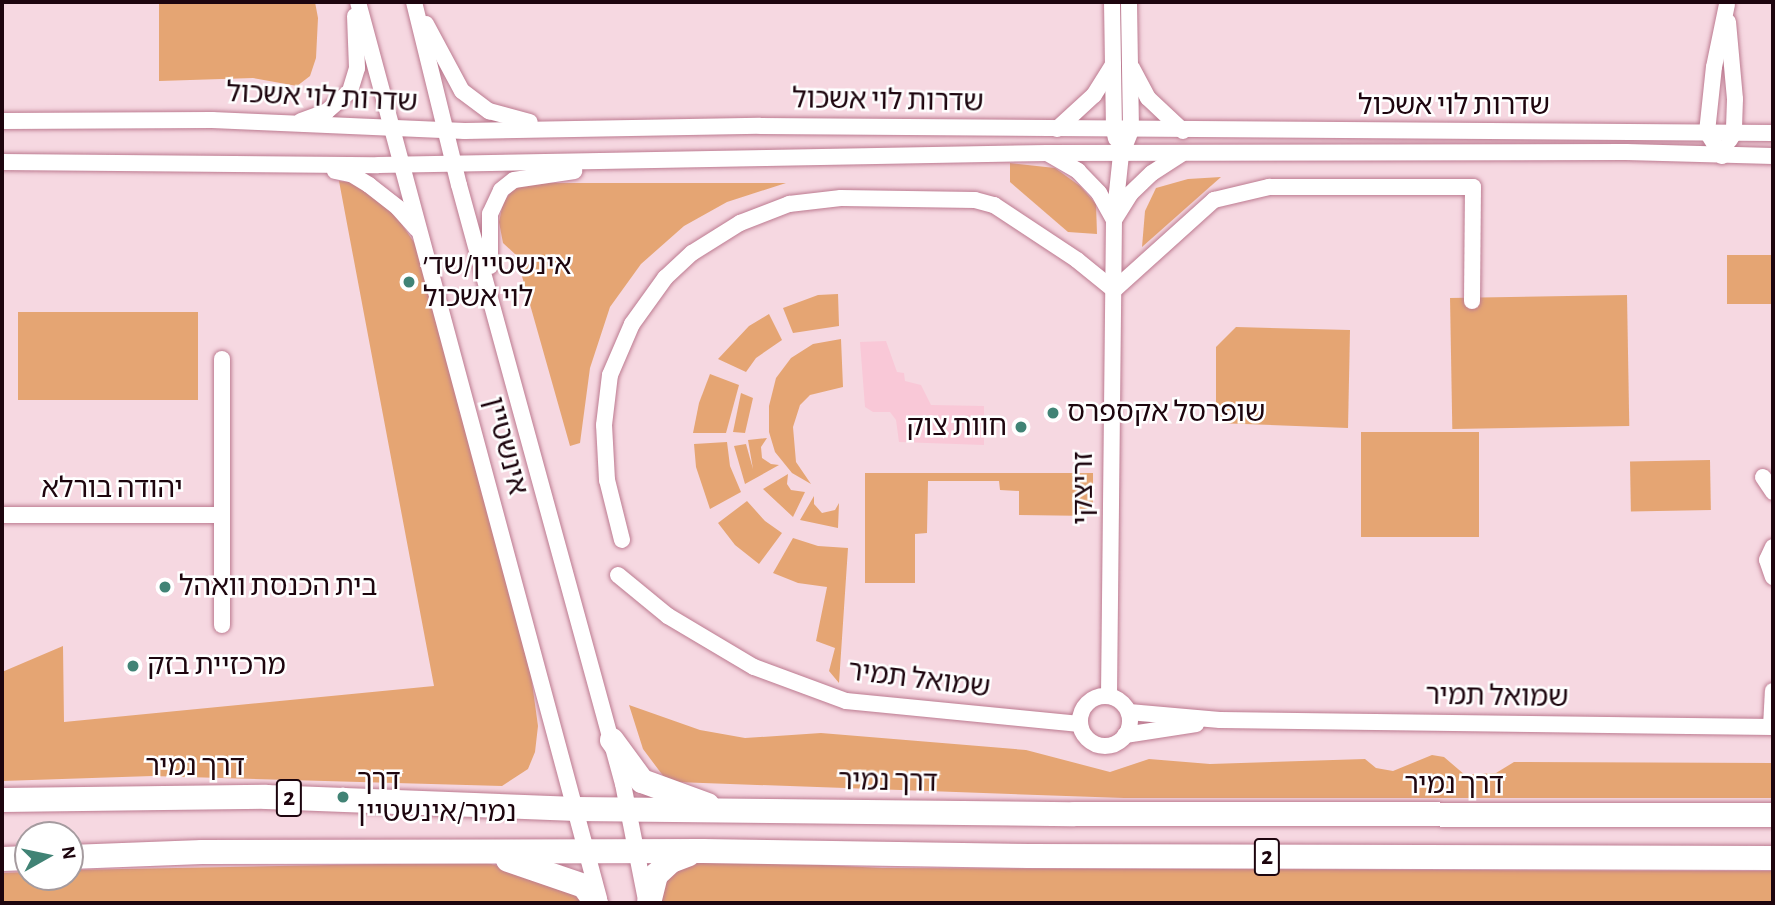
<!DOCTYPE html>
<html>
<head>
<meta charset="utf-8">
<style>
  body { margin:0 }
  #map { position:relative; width:1775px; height:905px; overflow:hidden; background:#f6d8e1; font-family:"Alegreya Sans","Noto Sans Hebrew",sans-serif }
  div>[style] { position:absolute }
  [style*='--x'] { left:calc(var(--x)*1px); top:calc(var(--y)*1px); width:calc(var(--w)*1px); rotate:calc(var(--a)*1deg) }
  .built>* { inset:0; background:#f9c8d7 }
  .green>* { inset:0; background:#e5a573; transform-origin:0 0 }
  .roads { filter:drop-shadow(0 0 2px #bc7a90) drop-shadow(0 0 2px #bc7a90) }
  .minor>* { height:16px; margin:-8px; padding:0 8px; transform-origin:8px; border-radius:8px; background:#fff }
  .minor>.ring { margin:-8px; padding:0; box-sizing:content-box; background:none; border:16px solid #fff; border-radius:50% }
  .highway>* { height:24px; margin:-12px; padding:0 12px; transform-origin:12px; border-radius:12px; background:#fff }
  .dots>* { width:19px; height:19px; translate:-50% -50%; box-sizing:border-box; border:4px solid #fff; border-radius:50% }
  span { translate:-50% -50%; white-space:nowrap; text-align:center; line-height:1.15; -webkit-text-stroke:5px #fff; paint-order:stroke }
  .shield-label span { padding:2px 5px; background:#fff; border:2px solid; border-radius:5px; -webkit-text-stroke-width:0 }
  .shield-label { font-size:26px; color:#1d050e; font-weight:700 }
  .street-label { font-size:28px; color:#1d050e }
  .poi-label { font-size:28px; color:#1d050e }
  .left { translate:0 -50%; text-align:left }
  .right { translate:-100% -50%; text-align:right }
  .frame { position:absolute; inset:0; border:4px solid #1d050e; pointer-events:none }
  .north { position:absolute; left:14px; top:821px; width:70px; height:70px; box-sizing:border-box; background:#fff; border:2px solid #a59b9f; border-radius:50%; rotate:81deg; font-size:19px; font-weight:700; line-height:28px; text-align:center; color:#1d050e }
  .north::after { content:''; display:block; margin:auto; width:24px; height:32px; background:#418375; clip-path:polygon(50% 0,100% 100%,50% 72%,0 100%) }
</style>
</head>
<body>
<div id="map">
  <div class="built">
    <i style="clip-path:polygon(886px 341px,897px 372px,904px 373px,905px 381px,921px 385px,931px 405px,984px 406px,984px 445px,899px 442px,896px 420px,890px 412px,873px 412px,865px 407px,860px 342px)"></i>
  </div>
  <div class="green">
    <i style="clip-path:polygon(159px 2px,315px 2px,318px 18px,316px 58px,310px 76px,297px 86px,253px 78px,159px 81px)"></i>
    <i style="clip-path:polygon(1010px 163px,1055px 168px,1080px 186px,1096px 204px,1097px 234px,1068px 232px,1010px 182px)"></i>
    <i style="clip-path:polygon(1221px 177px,1142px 247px,1145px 211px,1156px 188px,1188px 179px)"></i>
    <i style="clip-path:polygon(339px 181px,357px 183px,394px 213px,418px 248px,531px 675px,538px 726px,535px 752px,528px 769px,502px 786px,152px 776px,2px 781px,2px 672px,63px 646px,64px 722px,434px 686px)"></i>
    <i style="clip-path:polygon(786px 183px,727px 202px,684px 226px,641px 264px,610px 307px,590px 368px,580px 443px,570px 446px,516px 255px,503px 243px,499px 222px,503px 203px,513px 189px,529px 184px,551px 183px)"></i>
    <i style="left:1773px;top:255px;width:49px;height:46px;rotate:90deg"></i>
    <i style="clip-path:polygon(838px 294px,839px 326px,793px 333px,783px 308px,818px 295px)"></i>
    <i style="left:1627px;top:295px;width:131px;height:177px;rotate:89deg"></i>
    <i style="left:18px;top:312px;width:180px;height:88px"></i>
    <i style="clip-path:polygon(769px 314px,782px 340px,756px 358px,746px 372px,718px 359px,749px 326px)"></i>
    <i style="clip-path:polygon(1236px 327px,1350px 330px,1348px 428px,1216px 423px,1216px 347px)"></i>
    <i style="clip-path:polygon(841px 339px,843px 387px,810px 395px,800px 405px,793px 427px,796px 462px,811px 484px,792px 473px,775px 452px,769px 432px,769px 406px,776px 378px,791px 358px,813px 344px)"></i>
    <i style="clip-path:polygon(710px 374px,739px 385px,726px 433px,693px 433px,699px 403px)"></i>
    <i style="clip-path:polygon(741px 393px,753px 398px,745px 433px,733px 432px)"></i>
    <i style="left:1361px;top:432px;width:118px;height:105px"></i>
    <i style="clip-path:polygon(767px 438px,761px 447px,762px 458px,771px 464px,779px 465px,745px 484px,734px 446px,746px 444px,753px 469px,748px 440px)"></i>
    <i style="clip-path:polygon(727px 442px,730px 466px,741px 492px,710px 509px,696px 467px,694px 444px)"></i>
    <i style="left:1710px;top:460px;width:50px;height:80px;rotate:89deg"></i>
    <i style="clip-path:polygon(865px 473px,1093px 473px,1093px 516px,1019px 515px,1019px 491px,1000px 490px,999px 481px,928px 481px,927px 533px,915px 534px,915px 583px,865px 583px)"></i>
    <i style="clip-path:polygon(788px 474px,787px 484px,791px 490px,805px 492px,793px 517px,763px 489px)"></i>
    <i style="clip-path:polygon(814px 496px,814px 504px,822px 513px,835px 510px,839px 503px,838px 528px,800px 520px)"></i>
    <i style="clip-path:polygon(747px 501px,765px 521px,782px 533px,759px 564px,735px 545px,718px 523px)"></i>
    <i style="clip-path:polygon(793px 538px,818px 546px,848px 548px,839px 683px,829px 671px,835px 648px,816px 641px,827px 587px,798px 583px,773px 573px)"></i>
    <i style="clip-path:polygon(629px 705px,700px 730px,745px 738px,821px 733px,1026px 750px,1110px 772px,1149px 759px,1210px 764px,1365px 759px,1376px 768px,1393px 771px,1432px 755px,1444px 757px,1465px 775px,1496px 773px,1514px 762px,1773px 763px,1773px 798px,1124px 798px,676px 782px,664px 777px,643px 749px)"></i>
    <i style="clip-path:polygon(704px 859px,882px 868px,1773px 871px,1773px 903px,657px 903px,669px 873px)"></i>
    <i style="clip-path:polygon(483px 862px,563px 882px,587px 903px,2px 903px,2px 873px,28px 872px,28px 877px,70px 877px,70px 870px)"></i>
  </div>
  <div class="roads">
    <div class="minor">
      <i style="--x:358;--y:2;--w:928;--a:74.95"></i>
      <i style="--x:414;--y:2;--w:188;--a:76.2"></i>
      <i style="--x:459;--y:185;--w:621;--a:74.69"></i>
      <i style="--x:623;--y:784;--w:118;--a:78.8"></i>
      <i style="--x:1112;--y:2;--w:128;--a:89.1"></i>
      <i style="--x:1114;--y:130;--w:9;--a:77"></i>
      <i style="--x:1728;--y:22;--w:77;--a:84.8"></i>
      <i style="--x:1735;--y:99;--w:34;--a:92"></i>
      <i style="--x:1734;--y:133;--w:9;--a:122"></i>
      <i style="--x:426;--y:24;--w:76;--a:61.8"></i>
      <i style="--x:462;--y:91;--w:34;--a:37"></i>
      <i style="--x:489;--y:111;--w:42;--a:15"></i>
      <i style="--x:1132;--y:68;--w:34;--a:62"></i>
      <i style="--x:1148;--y:98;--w:48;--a:43.3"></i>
      <i style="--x:2;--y:121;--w:210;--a:-0.3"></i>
      <i style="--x:212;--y:120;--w:253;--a:2.5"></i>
      <i style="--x:465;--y:131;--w:295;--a:-1"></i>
      <i style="--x:760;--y:126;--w:1013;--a:0.4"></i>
      <i style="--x:301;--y:121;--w:27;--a:-20"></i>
      <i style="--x:326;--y:112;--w:32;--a:-41"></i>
      <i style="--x:350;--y:91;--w:24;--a:-73"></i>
      <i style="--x:357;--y:68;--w:52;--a:-92.2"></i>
      <i style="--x:1057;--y:129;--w:50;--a:-42.6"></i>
      <i style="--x:1094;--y:95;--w:36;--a:-58"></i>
      <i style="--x:1049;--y:154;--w:34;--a:30"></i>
      <i style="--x:1078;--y:171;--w:30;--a:46"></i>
      <i style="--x:1099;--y:193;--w:31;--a:61"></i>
      <i style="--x:1114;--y:220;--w:31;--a:-58"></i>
      <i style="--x:1130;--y:194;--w:30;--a:-44"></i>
      <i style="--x:1152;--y:173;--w:35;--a:-33"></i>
      <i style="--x:1722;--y:156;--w:28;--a:-122"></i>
      <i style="--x:1707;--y:132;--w:65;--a:-83.9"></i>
      <i style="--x:1714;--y:67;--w:64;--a:-78.3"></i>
      <i style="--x:2;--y:162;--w:376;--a:0.5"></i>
      <i style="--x:378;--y:165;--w:669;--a:-1.03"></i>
      <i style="--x:1047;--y:153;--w:579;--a:-0.1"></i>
      <i style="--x:1626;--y:152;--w:147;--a:1.6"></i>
      <i style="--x:335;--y:171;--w:16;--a:11"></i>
      <i style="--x:351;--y:174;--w:21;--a:31"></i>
      <i style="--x:369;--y:185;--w:37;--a:38"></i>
      <i style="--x:398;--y:208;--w:28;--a:48"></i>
      <i style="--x:490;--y:266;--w:52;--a:-90"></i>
      <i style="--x:490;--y:214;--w:26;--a:-65"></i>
      <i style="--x:501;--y:190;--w:16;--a:-38"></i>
      <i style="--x:514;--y:180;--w:61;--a:-8.5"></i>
      <i style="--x:1763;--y:477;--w:18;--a:56"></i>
      <i style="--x:2;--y:515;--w:220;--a:0"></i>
      <i style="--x:622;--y:540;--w:62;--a:-104"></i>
      <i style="--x:607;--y:480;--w:55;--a:-93.1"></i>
      <i style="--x:604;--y:425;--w:50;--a:-83.2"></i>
      <i style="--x:610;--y:375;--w:56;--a:-66.7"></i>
      <i style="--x:632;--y:324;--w:57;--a:-54.3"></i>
      <i style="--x:665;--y:278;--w:37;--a:-43"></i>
      <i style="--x:692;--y:253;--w:57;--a:-32"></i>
      <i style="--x:740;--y:223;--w:53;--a:-21.2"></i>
      <i style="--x:789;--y:204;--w:52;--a:-6.6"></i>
      <i style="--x:841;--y:198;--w:134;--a:0.9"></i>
      <i style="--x:975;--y:200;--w:20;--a:15"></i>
      <i style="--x:994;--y:205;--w:100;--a:33.5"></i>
      <i style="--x:1077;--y:260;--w:48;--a:39"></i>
      <i style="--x:1114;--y:290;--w:135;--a:-42"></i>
      <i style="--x:1214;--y:200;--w:57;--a:-13.3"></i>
      <i style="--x:1269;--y:187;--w:204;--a:0"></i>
      <i style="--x:1473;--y:187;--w:114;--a:90.5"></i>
      <i style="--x:1773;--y:547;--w:14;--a:115"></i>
      <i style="--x:1767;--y:560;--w:18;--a:71"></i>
      <i style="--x:618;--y:575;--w:65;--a:39.4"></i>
      <i style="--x:668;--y:616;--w:100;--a:30.7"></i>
      <i style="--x:754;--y:667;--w:98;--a:20.3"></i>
      <i style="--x:846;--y:701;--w:235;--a:5.6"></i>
      <i style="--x:222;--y:625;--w:266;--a:-90"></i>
      <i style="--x:1109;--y:696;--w:476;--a:-89.4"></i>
      <i style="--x:1114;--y:220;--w:65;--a:-83.9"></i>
      <i style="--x:1121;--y:155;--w:27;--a:-68"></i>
      <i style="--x:1131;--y:130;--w:128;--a:-90.9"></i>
      <i class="ring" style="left:1080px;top:696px;width:34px;height:34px"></i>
      <i style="--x:1129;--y:712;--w:91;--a:5"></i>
      <i style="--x:1220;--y:720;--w:553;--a:0.73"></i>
      <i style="--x:1771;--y:727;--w:36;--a:-87"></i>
      <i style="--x:1125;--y:735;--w:72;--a:-8.8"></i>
    </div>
    <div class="highway">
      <i style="--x:612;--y:740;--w:51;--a:53.8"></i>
      <i style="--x:642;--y:781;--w:70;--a:20"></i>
      <i style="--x:2;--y:800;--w:264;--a:-0.7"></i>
      <i style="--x:266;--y:797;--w:310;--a:2.2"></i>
      <i style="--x:576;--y:809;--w:498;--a:0.6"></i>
      <i style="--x:1074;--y:814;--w:699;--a:0.08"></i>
      <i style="--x:70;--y:857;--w:132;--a:-2.2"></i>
      <i style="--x:202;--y:852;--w:501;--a:-0.11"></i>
      <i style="--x:703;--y:851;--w:326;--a:0.9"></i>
      <i style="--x:1029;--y:856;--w:744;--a:0.15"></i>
      <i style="--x:2;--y:859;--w:26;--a:-2"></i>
      <i style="--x:508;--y:860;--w:80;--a:18.9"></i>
      <i style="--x:584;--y:886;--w:21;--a:55"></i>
      <i style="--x:649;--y:903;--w:29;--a:-76"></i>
      <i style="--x:656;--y:875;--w:21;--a:-43"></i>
      <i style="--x:671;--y:861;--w:19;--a:-21"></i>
    </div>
  </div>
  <div class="dots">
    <i style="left:409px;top:282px;background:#418375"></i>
    <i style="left:1053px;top:413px;background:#418375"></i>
    <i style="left:1021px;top:427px;background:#418375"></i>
    <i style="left:165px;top:587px;background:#418375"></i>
    <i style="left:133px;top:666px;background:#418375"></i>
    <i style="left:343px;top:797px;background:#418375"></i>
  </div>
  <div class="shield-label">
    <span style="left:289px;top:798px">2</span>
    <span style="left:1267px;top:857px">2</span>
  </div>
  <div class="street-label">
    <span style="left:322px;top:98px;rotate:3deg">שדרות לוי אשכול</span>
    <span style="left:888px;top:101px;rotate:1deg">שדרות לוי אשכול</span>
    <span style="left:1454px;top:106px">שדרות לוי אשכול</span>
    <span style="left:505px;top:446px;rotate:75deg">אינשטיין</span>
    <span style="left:1084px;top:488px;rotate:-90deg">זריצקי</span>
    <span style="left:112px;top:489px">יהודה בורלא</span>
    <span style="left:919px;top:680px;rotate:7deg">שמואל תמיר</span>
    <span style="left:1497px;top:697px;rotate:1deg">שמואל תמיר</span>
    <span style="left:195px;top:767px">דרך נמיר</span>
    <span style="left:888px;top:782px;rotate:1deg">דרך נמיר</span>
    <span style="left:1454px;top:785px">דרך נמיר</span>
  </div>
  <div class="poi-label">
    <span class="left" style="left:423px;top:282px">אינשטיין/שד׳<br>לוי אשכול</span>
    <span class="left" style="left:1067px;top:413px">שופרסל אקספרס</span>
    <span class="right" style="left:1007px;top:427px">חוות צוק</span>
    <span class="left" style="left:179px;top:587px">בית הכנסת וואהל</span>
    <span class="left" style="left:147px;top:666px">מרכזיית בזק</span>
    <span class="left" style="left:357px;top:797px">דרך<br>נמיר/אינשטיין</span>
  </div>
  <div class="frame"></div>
  <div class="north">N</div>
</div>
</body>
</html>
